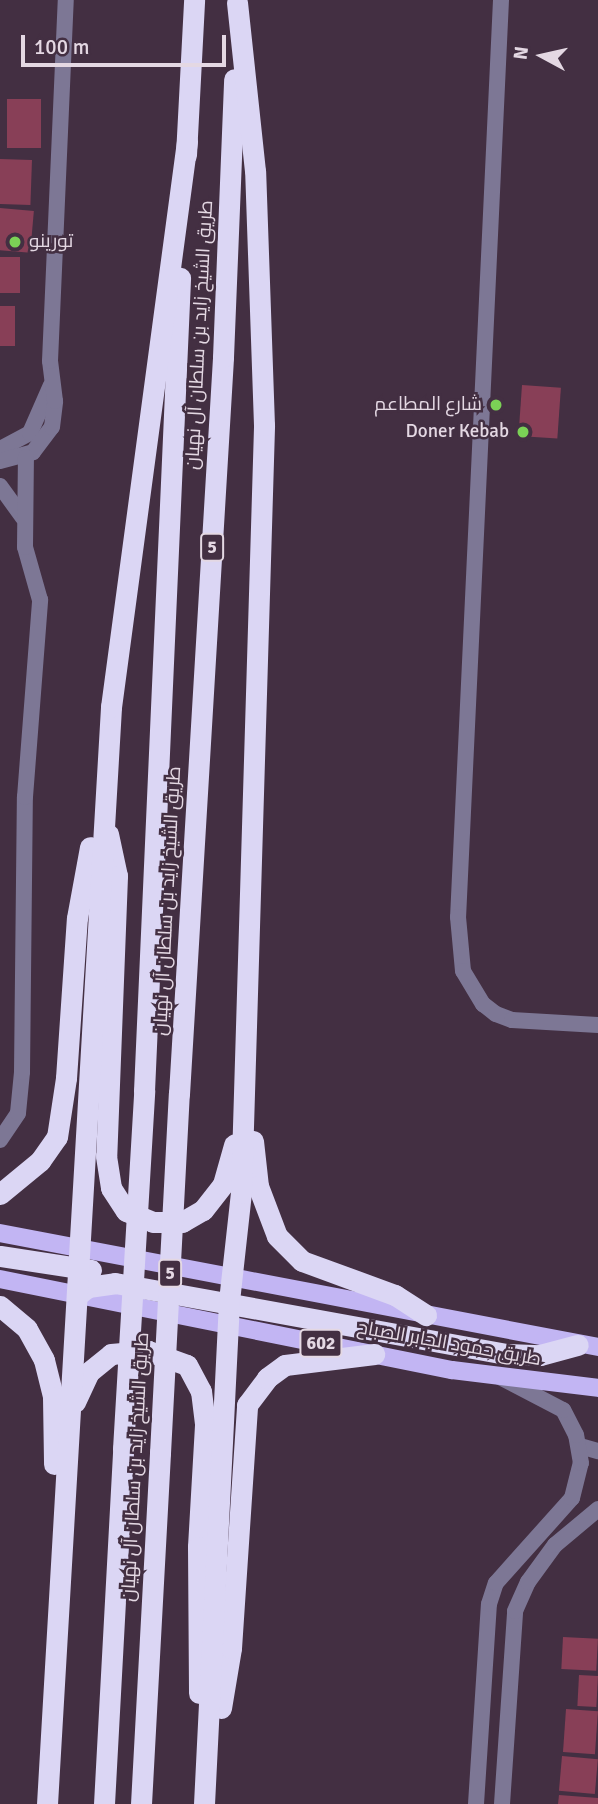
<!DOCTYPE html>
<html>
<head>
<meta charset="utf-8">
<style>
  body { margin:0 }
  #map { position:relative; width:598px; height:1804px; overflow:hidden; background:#432f42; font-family:Signika,Cairo,sans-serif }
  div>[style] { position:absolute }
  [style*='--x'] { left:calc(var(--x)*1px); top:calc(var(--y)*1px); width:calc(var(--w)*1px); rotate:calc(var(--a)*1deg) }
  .building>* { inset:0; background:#883f57; transform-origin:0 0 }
  .minor>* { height:16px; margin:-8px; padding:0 8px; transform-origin:8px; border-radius:8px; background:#7d7795 }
  .major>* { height:18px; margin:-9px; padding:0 9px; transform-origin:9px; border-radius:9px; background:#c2b5f3 }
  .highway>* { height:21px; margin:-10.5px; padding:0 10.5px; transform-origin:10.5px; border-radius:10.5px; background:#dbd6f4 }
  .highway-bridge>* { height:21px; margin:-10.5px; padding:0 10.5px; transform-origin:10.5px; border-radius:10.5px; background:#dbd6f4 }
  .dots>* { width:19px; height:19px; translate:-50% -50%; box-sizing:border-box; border:4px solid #432f42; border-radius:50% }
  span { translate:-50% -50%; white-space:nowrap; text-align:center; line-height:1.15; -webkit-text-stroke:5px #432f42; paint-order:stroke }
  .shield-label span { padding:2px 5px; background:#432f42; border:2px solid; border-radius:5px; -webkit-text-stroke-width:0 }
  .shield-label { font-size:18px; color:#e4d8e3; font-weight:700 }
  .poi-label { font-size:19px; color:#e4d8e3 }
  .left { translate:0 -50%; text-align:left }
  .right { translate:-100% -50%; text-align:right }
  .street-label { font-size:19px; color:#e4d8e3 }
  .north { position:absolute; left:507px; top:21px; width:70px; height:70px; -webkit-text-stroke:5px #432f42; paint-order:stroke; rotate:278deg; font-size:19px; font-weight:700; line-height:28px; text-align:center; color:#e4d8e3 }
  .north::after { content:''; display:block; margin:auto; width:24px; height:32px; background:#e4d8e3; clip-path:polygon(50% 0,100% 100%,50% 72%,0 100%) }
  .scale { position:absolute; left:21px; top:35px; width:205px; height:32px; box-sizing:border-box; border:4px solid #e4d8e3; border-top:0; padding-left:9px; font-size:21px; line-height:24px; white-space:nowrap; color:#e4d8e3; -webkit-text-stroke:5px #432f42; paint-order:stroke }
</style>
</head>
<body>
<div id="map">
  <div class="building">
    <i style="left:41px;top:99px;width:49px;height:34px;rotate:90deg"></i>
    <i style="left:0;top:159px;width:32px;height:45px;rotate:2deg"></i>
    <i style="left:0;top:208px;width:34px;height:42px;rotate:5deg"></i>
    <i style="left:0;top:257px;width:20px;height:36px"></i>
    <i style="left:0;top:306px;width:15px;height:40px"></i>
    <i style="left:522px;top:385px;width:39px;height:51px;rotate:4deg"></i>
    <i style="left:563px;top:1637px;width:35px;height:32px;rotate:3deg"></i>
    <i style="left:579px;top:1675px;width:19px;height:31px;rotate:3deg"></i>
    <i style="left:566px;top:1709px;width:32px;height:43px;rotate:4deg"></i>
    <i style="left:562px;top:1756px;width:36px;height:35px;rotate:5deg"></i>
    <i style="clip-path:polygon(559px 1795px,598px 1798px,598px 1804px,558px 1804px)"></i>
  </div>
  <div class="minor">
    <i style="--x:501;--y:0;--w:918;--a:92.68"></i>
    <i style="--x:458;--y:917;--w:54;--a:84.7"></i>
    <i style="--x:463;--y:971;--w:39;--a:59"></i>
    <i style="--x:483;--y:1004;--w:16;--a:38"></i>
    <i style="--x:496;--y:1014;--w:17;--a:21"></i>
    <i style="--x:512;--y:1020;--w:86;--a:3.3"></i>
    <i style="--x:0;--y:449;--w:34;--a:-28"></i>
    <i style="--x:30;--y:433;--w:52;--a:-66.4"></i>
    <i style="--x:0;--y:461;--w:34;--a:-15"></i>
    <i style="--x:33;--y:452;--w:31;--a:-53"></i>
    <i style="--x:52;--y:427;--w:26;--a:-83"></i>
    <i style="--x:55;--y:401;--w:40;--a:-97.1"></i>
    <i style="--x:50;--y:361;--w:361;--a:-87.5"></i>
    <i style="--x:0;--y:486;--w:39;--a:54"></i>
    <i style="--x:0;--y:1140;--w:32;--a:-56"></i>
    <i style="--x:18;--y:1113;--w:41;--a:-84.4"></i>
    <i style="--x:22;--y:1072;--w:275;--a:-89.4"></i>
    <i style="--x:25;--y:797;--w:198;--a:-85.6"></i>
    <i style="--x:40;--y:600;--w:55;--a:-105.8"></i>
    <i style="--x:25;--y:547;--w:90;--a:-89.4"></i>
    <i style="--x:580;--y:1446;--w:19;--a:16"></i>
    <i style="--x:476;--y:1804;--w:200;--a:-86.3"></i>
    <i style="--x:489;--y:1604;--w:22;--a:-72"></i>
    <i style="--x:496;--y:1583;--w:114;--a:-48.2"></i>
    <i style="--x:572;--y:1498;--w:36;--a:-76"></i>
    <i style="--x:581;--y:1463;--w:28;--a:-100"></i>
    <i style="--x:576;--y:1435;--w:28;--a:-117"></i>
    <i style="--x:563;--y:1410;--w:71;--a:-152.4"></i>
    <i style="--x:502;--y:1804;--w:193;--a:-86.1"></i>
    <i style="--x:515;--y:1611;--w:32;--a:-66"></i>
    <i style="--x:528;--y:1582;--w:46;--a:-53.9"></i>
    <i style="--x:555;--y:1545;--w:56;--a:-39.9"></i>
  </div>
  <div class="major">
    <i style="--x:0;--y:1233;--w:609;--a:10.79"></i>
    <i style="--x:0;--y:1279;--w:461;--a:11.4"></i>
    <i style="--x:452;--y:1370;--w:147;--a:7"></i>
  </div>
  <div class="highway">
    <i style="--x:186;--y:155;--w:155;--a:-87"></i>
    <i style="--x:108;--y:834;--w:43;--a:77.9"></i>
    <i style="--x:117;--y:876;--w:280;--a:92.2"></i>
    <i style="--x:106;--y:1156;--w:32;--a:81"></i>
    <i style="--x:111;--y:1188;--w:27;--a:57"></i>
    <i style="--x:126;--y:1211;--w:29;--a:22"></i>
    <i style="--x:153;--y:1222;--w:29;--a:0"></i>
    <i style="--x:182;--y:1222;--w:24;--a:-30"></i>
    <i style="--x:203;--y:1210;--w:33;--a:-52"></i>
    <i style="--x:223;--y:1184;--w:41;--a:-74.2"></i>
    <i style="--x:144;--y:1091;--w:814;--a:-87.46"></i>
    <i style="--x:179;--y:1094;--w:738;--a:-86.58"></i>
    <i style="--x:223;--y:357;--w:278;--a:-87.7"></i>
    <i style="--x:253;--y:1141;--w:45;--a:83.7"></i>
    <i style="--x:258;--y:1186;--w:53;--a:69.2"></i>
    <i style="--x:277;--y:1236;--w:35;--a:45"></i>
    <i style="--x:302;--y:1261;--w:99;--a:20.1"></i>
    <i style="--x:395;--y:1295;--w:37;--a:33"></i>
    <i style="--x:0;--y:1194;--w:52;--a:-39.5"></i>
    <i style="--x:40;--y:1161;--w:29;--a:-55"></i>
    <i style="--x:57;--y:1137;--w:60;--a:-81.3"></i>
    <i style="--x:66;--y:1078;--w:160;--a:-86.1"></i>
    <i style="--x:77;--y:918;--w:72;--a:-79.6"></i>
    <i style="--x:0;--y:1256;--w:92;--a:8.7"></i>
    <i style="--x:79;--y:1294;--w:11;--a:-38"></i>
    <i style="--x:88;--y:1287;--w:27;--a:-8"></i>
    <i style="--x:115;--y:1283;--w:398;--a:10.3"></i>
    <i style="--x:507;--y:1354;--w:33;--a:2"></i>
    <i style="--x:540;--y:1355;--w:39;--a:-15"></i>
    <i style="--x:0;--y:1306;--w:35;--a:40"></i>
    <i style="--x:27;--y:1329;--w:35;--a:61"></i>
    <i style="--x:44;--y:1360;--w:38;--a:76"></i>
    <i style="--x:53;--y:1397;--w:67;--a:89.1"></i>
    <i style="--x:75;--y:1402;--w:33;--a:-65"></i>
    <i style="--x:89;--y:1372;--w:28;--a:-39"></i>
    <i style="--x:111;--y:1354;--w:37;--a:-5"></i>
    <i style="--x:148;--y:1351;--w:41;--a:19.7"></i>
    <i style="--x:187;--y:1365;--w:30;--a:62"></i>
    <i style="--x:201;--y:1391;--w:34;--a:83"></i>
    <i style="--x:205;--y:1425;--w:122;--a:93.3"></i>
    <i style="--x:198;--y:1547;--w:146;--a:89.6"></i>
    <i style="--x:221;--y:1708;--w:61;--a:-80.5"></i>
    <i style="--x:231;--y:1648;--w:244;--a:-86.2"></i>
    <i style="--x:247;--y:1405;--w:34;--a:-53"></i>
    <i style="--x:267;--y:1378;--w:22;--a:-36"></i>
    <i style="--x:285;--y:1365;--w:90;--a:-7"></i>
    <i style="--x:47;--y:1804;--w:1099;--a:-86.66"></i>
    <i style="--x:111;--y:707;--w:571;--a:-82.35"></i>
    <i style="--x:104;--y:1804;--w:356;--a:-86.9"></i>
    <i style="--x:141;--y:1804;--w:352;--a:-86.9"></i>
    <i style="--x:204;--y:1804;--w:504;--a:-87.15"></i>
    <i style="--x:229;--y:1301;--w:109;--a:-83.7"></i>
    <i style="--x:241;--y:1193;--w:768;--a:-88.28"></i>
    <i style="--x:264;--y:425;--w:254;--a:-92"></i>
    <i style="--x:255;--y:171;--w:169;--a:-96.1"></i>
  </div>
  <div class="highway-bridge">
    <i style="--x:123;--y:1449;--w:359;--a:-86.6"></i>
    <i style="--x:160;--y:1453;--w:360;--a:-87"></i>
  </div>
  <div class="dots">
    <i style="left:15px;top:242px;background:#7bd156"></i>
    <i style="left:496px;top:405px;background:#7bd156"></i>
    <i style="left:523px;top:432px;background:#7bd156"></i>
  </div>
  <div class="shield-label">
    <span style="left:212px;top:547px">5</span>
    <span style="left:170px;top:1273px">5</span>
    <span style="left:321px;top:1343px">602</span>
  </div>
  <div class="poi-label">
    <span class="left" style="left:29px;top:242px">تورينو</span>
    <span class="right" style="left:482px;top:405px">شارع المطاعم</span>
    <span class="right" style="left:509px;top:432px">Doner Kebab</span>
  </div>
  <div class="street-label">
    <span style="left:200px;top:335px;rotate:-87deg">طريق الشيخ زايد بن سلطان آل نهيان</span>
    <span style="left:168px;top:901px;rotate:-87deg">طريق الشيخ زايد بن سلطان آل نهيان</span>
    <span style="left:449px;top:1344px;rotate:10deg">طريق حمود الجابر الصباح</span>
    <span style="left:136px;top:1467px;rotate:-87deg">طريق الشيخ زايد بن سلطان آل نهيان</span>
  </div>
  <div class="north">N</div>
  <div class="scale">100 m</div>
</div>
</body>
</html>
